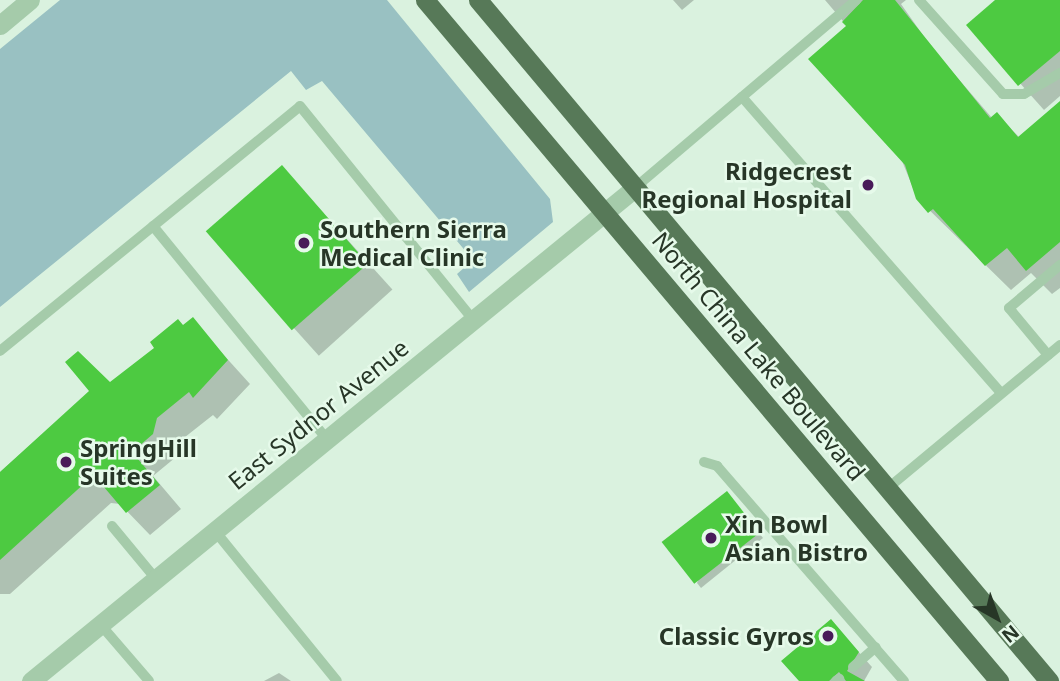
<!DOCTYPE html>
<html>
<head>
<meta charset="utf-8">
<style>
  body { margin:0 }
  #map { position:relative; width:1060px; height:681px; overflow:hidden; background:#daf2df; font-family:"Noto Sans",sans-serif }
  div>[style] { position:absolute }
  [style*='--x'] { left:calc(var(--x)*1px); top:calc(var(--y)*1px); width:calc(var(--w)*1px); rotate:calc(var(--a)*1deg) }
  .green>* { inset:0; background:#99c1c2 }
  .shadow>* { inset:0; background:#0003; transform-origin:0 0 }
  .building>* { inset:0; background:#4dca41; transform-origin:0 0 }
  .service>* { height:10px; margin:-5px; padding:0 5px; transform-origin:5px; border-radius:5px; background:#a5cbaa }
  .minor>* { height:19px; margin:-9.5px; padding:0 9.5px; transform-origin:9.5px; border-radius:9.5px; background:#a5cbaa }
  .primary>* { height:19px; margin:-9.5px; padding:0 9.5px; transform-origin:9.5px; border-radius:9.5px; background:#577958 }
  .dots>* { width:19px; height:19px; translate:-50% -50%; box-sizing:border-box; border:4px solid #e6faea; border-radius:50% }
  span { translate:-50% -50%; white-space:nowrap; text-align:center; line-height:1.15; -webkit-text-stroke:5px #e6faea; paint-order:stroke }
  .poi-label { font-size:24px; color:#273627; font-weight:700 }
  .right { translate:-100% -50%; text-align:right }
  .left { translate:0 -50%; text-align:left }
  .street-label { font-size:24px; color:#273627 }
  .north { position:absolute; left:962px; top:583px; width:70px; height:70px; -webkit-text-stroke:5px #e6faea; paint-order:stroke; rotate:140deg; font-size:19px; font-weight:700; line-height:28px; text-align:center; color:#273627 }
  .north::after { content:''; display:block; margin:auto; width:24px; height:32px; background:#273627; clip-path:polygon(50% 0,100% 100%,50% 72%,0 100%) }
</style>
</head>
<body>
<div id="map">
  <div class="green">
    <i style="clip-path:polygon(60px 0,387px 0,550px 199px,553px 222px,469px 292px,457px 274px,473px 260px,322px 81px,306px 90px,291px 71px,0 307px,0 49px)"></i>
  </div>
  <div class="shadow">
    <i style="clip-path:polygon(673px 0,694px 0,682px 10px)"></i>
    <i style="clip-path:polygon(825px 0,906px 0,901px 4px,932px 48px,992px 118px,997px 115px,1020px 138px,1060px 110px,1060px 288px,1052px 294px,1031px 273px,1011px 290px,917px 198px,848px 27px)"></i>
    <i style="clip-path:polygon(998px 0,1060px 0,1060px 96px,1044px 110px,968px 25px)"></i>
    <i style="left:282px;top:167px;width:165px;height:99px;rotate:48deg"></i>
    <i style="clip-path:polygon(192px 320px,250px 384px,217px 419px,213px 415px,180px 441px,176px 457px,153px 476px,181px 509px,150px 535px,120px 504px,111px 503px,10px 594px,0 594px,0 472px,91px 391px,110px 384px)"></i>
    <i style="clip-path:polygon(731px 497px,763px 538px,701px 588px,697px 583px)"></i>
    <i style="clip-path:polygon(831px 621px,872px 667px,864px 681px,801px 681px)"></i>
    <i style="clip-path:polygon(279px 673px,291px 681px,264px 681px)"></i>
  </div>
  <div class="building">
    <i style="clip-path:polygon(863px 0,895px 0,990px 118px,997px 112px,1018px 137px,1060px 101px,1060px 242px,1026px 271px,1007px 248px,985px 266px,933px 209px,928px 213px,916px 199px,905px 165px,808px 59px,846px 26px,842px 22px)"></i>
    <i style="clip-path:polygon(995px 0,1060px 0,1060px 51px,1018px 86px,966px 25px)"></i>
    <i style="left:282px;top:165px;width:131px;height:101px;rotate:49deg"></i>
    <i style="clip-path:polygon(193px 317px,228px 360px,193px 398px,189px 392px,157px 418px,153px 434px,132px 452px,160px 485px,126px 513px,98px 480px,91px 486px,87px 481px,0 560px,0 472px,89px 391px,65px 362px,78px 351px,110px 382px,154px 348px,150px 342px,178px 319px,183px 325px)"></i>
    <i style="left:727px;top:491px;width:53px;height:83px;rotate:52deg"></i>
    <i style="clip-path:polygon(831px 619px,859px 652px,847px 671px,865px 681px,846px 681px,839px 672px,829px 681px,799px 681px,781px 661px)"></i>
  </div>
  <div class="service">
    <i style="--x:919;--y:0;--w:126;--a:48.2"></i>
    <i style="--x:1003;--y:94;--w:21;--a:0"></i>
    <i style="--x:1024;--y:94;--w:42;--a:-30.3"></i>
    <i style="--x:742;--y:97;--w:393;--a:48.8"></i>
    <i style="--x:637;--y:186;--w:287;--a:-40.3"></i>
    <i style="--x:153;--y:226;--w:275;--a:50.8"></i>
    <i style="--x:0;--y:351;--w:387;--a:-39.2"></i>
    <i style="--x:300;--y:106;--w:275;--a:51"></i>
    <i style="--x:1048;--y:355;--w:61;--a:-129.7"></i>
    <i style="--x:1009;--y:308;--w:67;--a:-40.1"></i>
    <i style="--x:704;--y:462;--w:14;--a:17"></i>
    <i style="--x:717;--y:466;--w:285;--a:49"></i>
    <i style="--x:888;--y:488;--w:224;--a:-39.7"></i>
    <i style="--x:112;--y:526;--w:69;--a:50.3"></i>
    <i style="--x:215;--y:531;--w:193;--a:50.9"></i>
    <i style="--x:100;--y:624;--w:75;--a:49.3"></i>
    <i style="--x:853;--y:667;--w:30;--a:-41"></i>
    <i style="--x:836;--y:681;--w:4;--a:-34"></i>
  </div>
  <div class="minor">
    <i style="--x:0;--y:25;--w:39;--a:-40"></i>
    <i style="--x:31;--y:681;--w:782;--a:-39.24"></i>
  </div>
  <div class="primary">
    <i style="--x:425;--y:0;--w:891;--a:49.87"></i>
    <i style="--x:478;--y:0;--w:889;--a:50.02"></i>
  </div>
  <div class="dots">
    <i style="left:868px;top:185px;background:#491b59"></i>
    <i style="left:304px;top:243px;background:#491b59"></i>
    <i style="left:66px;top:462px;background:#491b59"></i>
    <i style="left:711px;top:538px;background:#491b59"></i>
    <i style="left:828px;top:636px;background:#491b59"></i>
  </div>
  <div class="poi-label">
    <span class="right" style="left:852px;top:185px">Ridgecrest<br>Regional Hospital</span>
    <span class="left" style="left:320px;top:243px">Southern Sierra<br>Medical Clinic</span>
    <span class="left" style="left:80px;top:462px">SpringHill<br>Suites</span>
    <span class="left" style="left:725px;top:538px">Xin Bowl<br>Asian Bistro</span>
    <span class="right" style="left:814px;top:636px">Classic Gyros</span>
  </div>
  <div class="street-label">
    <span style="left:759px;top:356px;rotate:50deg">North China Lake Boulevard</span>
    <span style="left:318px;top:414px;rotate:-39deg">East Sydnor Avenue</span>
  </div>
  <div class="north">N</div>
</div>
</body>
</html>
